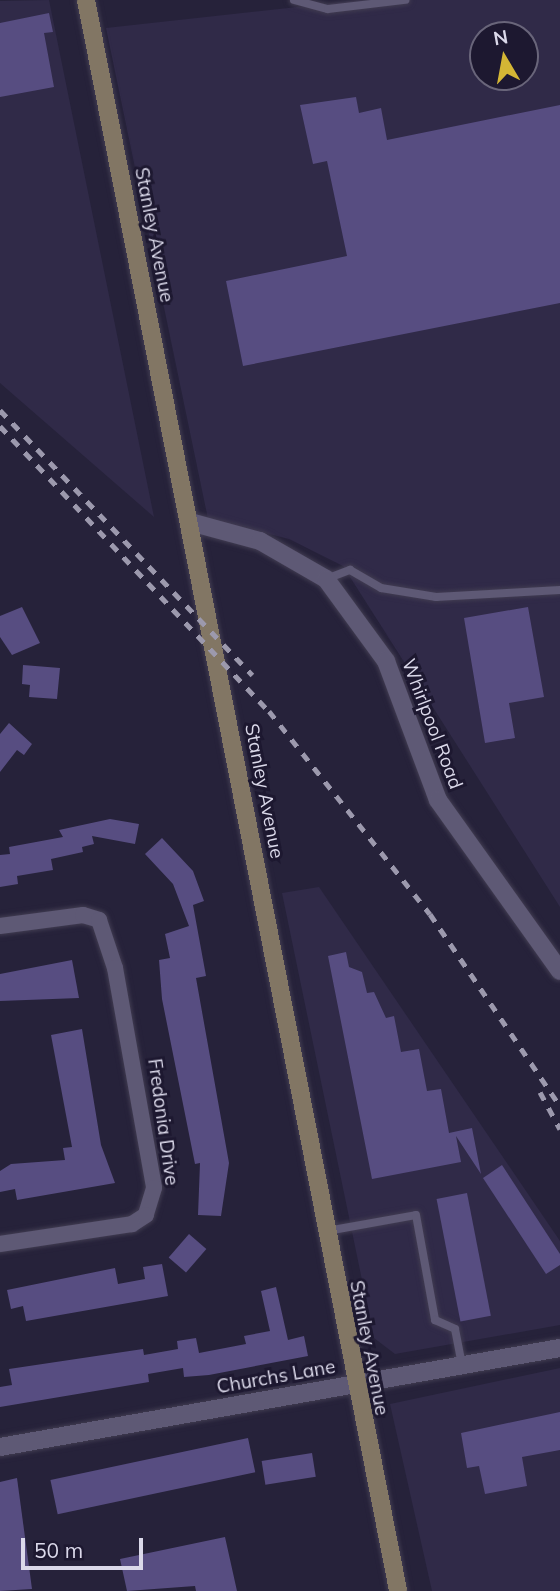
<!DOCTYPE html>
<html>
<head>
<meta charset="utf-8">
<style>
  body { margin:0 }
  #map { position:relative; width:560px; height:1591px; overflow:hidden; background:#26223a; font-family:Mulish,sans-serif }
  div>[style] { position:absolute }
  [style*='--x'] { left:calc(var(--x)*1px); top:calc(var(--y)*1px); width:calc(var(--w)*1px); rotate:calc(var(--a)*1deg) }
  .built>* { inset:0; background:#302a48 }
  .building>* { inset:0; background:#574d81; transform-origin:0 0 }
  .roads { filter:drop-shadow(0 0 2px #413c51) drop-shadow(0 0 2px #413c51) }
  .service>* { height:8px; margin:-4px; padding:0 4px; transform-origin:4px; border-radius:4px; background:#5e5975 }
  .minor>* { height:16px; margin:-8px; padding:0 8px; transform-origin:8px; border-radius:8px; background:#5e5975 }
  .tertiary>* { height:18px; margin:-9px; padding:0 9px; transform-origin:9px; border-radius:9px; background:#5e5975 }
  .secondary>* { height:18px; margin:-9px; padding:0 9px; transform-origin:9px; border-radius:9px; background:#827664 }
  .rail>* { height:5px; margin-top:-2.5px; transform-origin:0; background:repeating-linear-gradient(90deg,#9c99ad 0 9px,transparent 0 18px) }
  span { translate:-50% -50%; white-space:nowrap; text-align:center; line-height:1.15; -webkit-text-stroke:6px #1d1830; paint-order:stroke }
  .street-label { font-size:19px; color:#dbd9ea }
  .north { position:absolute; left:469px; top:21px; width:70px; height:70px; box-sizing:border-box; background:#1d1830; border:2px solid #69657a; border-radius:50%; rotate:350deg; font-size:19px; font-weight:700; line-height:28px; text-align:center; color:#dbd9ea }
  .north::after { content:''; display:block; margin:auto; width:24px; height:32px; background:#d4b635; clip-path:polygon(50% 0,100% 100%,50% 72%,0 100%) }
  .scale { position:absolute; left:21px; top:1538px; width:122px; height:32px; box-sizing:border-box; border:4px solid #dbd9ea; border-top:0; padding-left:9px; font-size:21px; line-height:24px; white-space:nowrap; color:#dbd9ea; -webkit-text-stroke:5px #1d1830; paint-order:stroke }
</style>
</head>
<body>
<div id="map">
  <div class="built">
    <i style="clip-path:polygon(49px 0,154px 517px,0 383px,0 1px)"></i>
    <i style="clip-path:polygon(evenodd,361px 0,560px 0,560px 907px,343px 566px,289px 539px,208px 519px,106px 28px,361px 0,483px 35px,525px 35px,525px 77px,483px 77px,483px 35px)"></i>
    <i style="clip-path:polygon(319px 887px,560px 1241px,560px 1325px,395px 1354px,374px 1338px,282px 893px)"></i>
    <i style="clip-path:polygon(560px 1368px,560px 1591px,432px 1591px,390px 1404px)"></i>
  </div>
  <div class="building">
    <i style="clip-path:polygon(49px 13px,53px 32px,44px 33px,54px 87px,0 97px,0 23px)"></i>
    <i style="clip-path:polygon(356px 97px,359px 113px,381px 108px,387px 140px,560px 105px,560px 303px,243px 366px,226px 281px,347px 256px,327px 161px,313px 164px,300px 105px)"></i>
    <i style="clip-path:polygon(22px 607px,40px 643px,12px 655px,0 637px,0 616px)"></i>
    <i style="clip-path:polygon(528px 607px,544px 697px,509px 703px,515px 738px,485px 743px,464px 618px)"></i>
    <i style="clip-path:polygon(23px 665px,60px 668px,57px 699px,29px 697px,30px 685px,22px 684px)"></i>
    <i style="clip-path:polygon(9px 723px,32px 744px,24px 755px,17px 750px,0 772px,0 734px)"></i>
    <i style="clip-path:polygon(110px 819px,139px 824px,135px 844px,92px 836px,94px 844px,82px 847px,83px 852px,51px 859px,53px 870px,17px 876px,18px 884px,0 887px,0 855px,10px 854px,9px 847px,63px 837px,59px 830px)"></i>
    <i style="clip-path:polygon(162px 838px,193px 871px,204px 901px,193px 905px,206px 976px,196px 978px,229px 1163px,221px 1216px,198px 1215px,200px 1163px,195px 1164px,162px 999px,159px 960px,170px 958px,165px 934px,189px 926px,173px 884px,145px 854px)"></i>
    <i style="clip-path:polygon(346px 952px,349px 967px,362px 972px,367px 993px,374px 992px,386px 1018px,394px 1016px,401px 1052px,419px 1049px,427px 1091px,441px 1089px,449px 1133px,472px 1128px,481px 1174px,456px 1136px,461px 1162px,372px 1179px,328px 956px)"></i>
    <i style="clip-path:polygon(72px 960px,79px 998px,0 1001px,0 974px)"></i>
    <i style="clip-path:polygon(82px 1029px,101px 1145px,115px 1183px,17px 1200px,15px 1189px,0 1192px,0 1171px,11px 1164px,65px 1160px,63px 1148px,72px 1147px,51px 1035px)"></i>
    <i style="clip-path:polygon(502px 1165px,560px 1254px,560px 1265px,546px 1274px,483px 1178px)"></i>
    <i style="left:467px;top:1193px;width:125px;height:31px;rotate:79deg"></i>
    <i style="left:189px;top:1234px;width:23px;height:31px;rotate:41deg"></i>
    <i style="clip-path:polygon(162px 1264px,168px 1296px,26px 1321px,23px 1306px,11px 1309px,7px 1290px,115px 1268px,118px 1284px,145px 1279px,143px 1267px)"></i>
    <i style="clip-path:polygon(276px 1287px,288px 1340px,304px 1336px,308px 1356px,209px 1375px,184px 1377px,183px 1368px,148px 1374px,149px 1382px,0 1407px,0 1387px,12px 1385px,9px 1369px,143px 1349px,144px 1355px,178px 1349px,177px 1341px,196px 1338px,199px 1353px,246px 1344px,244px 1336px,270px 1331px,261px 1291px)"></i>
    <i style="clip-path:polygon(560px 1412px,560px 1450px,522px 1457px,527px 1486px,485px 1494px,479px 1466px,467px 1468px,461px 1433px)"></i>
    <i style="left:248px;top:1438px;width:35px;height:202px;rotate:78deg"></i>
    <i style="left:312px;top:1453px;width:24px;height:51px;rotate:81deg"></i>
    <i style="clip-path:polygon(17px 1478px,32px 1589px,0 1591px,0 1482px)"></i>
    <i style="clip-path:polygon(225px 1537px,237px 1591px,196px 1591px,195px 1586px,127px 1591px,120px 1559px)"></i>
  </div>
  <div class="roads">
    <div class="service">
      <i style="--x:294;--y:0;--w:35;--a:15"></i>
      <i style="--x:328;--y:9;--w:78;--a:-6.7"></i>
      <i style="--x:326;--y:579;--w:26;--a:-21"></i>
      <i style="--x:350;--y:570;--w:36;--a:30"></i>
      <i style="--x:381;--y:588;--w:56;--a:9.3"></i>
      <i style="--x:436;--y:597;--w:124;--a:-3.2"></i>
      <i style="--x:327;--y:1231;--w:90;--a:-10.2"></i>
      <i style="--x:416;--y:1215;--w:107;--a:79.7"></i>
      <i style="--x:435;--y:1320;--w:22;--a:24"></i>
      <i style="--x:455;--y:1329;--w:38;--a:79"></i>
    </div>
    <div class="minor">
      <i style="--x:0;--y:926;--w:84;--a:-7.5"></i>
      <i style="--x:83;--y:915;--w:17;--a:17"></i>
      <i style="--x:99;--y:920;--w:51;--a:71.6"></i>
      <i style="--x:115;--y:968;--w:223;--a:79.9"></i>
      <i style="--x:154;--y:1188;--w:28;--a:107"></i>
      <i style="--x:146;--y:1215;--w:17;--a:147"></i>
      <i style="--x:132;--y:1224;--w:134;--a:171.4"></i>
    </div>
    <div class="tertiary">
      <i style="--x:190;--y:522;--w:73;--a:15.2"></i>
      <i style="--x:260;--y:541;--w:76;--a:29.9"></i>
      <i style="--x:326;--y:579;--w:102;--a:53.8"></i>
      <i style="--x:386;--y:661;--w:148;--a:69.5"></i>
      <i style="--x:438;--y:800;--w:210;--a:54.5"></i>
      <i style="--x:0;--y:1447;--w:569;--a:-10.03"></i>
    </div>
    <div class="secondary">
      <i style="--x:86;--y:0;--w:1621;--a:78.9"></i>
    </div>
  </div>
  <div class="rail">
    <i style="--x:0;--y:410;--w:366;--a:46.4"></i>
    <i style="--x:0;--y:426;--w:392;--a:46.7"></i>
    <i style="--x:269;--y:711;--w:259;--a:51.6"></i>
    <i style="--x:430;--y:914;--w:232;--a:55.9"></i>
    <i style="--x:540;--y:1092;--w:42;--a:61.6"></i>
  </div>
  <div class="street-label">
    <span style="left:154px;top:235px;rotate:79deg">Stanley Avenue</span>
    <span style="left:432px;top:724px;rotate:69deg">Whirlpool Road</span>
    <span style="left:264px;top:791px;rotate:79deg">Stanley Avenue</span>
    <span style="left:163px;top:1122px;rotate:82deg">Fredonia Drive</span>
    <span style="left:369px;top:1348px;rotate:79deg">Stanley Avenue</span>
    <span style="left:276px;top:1377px;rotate:-10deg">Churchs Lane</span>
  </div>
  <div class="north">N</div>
  <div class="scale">50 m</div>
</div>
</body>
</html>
